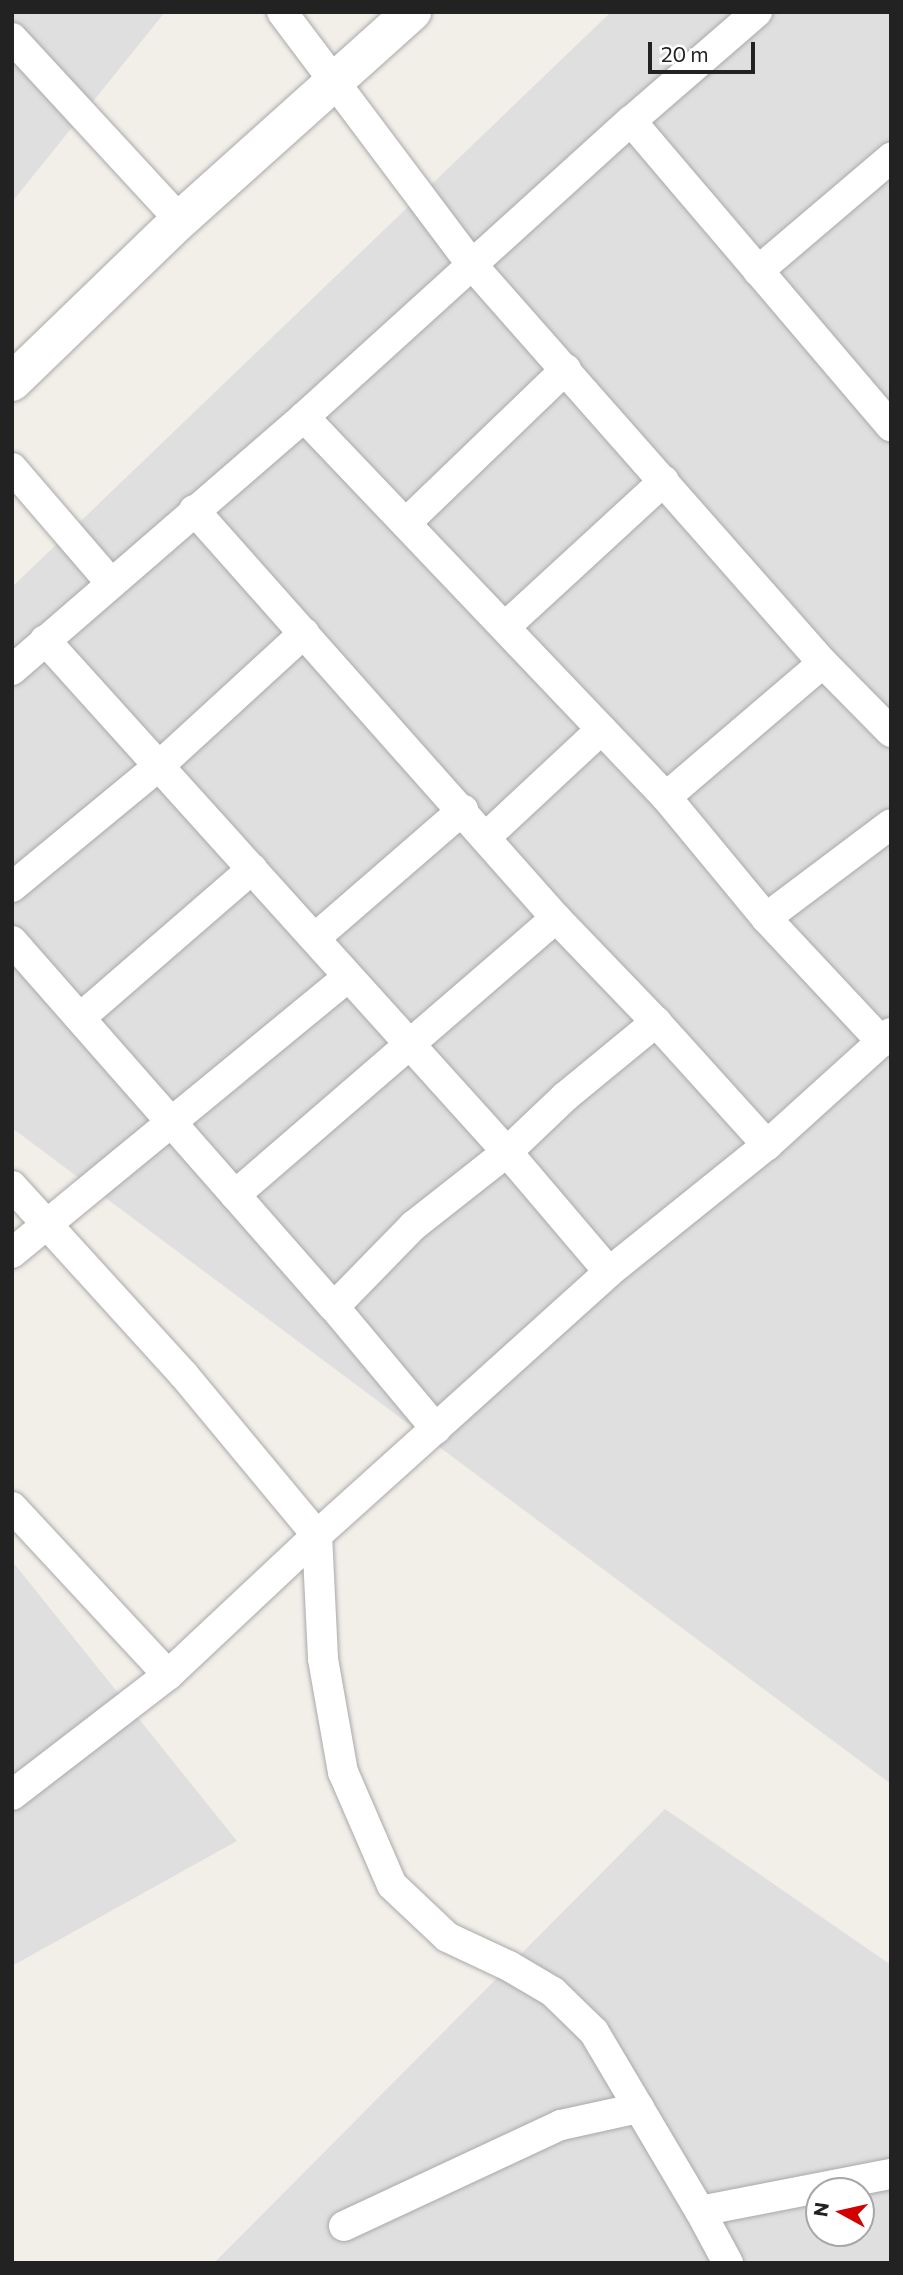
<!DOCTYPE html>
<html>
<head>
<meta charset="utf-8">
<style>
  body { margin:0 }
  #map { position:relative; width:903px; height:2275px; overflow:hidden; background:#f2efe9; font-family:Commissioner,sans-serif }
  div>[style] { position:absolute }
  [style*='--x'] { left:calc(var(--x)*1px); top:calc(var(--y)*1px); width:calc(var(--w)*1px); rotate:calc(var(--a)*1deg) }
  .residential>* { inset:0; background:#e0dfdf }
  .roads { filter:drop-shadow(0 0 2px #a9a9a9) drop-shadow(0 0 2px #a9a9a9) }
  .minor>* { height:30px; margin:-15px; padding:0 15px; transform-origin:15px; border-radius:15px; background:#fff }
  .tertiary>* { height:38px; margin:-19px; padding:0 19px; transform-origin:19px; border-radius:19px; background:#fff }
  span { translate:-50% -50%; white-space:nowrap; text-align:center; line-height:1.15; -webkit-text-stroke:7px #fff; paint-order:stroke }
  .frame { position:absolute; inset:0; border:14px solid #222; pointer-events:none }
  .north { position:absolute; left:805px; top:2177px; width:70px; height:70px; box-sizing:border-box; background:#fff; border:2px solid #a7a7a7; border-radius:50%; rotate:278deg; font-size:19px; font-weight:700; line-height:28px; text-align:center; color:#222 }
  .north::after { content:''; display:block; margin:auto; width:24px; height:32px; background:#d40000; clip-path:polygon(50% 0,100% 100%,50% 72%,0 100%) }
  .scale { position:absolute; left:648px; top:42px; width:107px; height:32px; box-sizing:border-box; border:4px solid #222; border-top:0; padding-left:9px; font-size:21px; line-height:24px; white-space:nowrap; color:#222; -webkit-text-stroke:5px #fff; paint-order:stroke }
</style>
</head>
<body>
<div id="map">
  <div class="residential">
    <i style="clip-path:polygon(12px 12px,165px 12px,12px 202px)"></i>
    <i style="clip-path:polygon(611px 12px,891px 12px,891px 1784px,12px 1128px,12px 587px)"></i>
    <i style="clip-path:polygon(12px 1561px,237px 1841px,12px 1966px)"></i>
    <i style="clip-path:polygon(evenodd,665px 1809px,891px 1965px,891px 2263px,214px 2263px,665px 1809px,819px 2191px,861px 2191px,861px 2233px,819px 2233px,819px 2191px)"></i>
  </div>
  <div class="roads">
    <div class="minor">
      <i style="--x:282;--y:12;--w:318;--a:53.1"></i>
      <i style="--x:473;--y:266;--w:529;--a:48.6"></i>
      <i style="--x:823;--y:663;--w:97;--a:45.4"></i>
      <i style="--x:12;--y:38;--w:248;--a:47.3"></i>
      <i style="--x:631;--y:121;--w:401;--a:49.6"></i>
      <i style="--x:758;--y:271;--w:175;--a:-40.4"></i>
      <i style="--x:304;--y:417;--w:525;--a:46.39"></i>
      <i style="--x:666;--y:797;--w:157;--a:50.4"></i>
      <i style="--x:766;--y:918;--w:170;--a:46.9"></i>
      <i style="--x:12;--y:468;--w:152;--a:49.3"></i>
      <i style="--x:194;--y:510;--w:545;--a:48.42"></i>
      <i style="--x:556;--y:918;--w:144;--a:46.1"></i>
      <i style="--x:656;--y:1022;--w:166;--a:47.9"></i>
      <i style="--x:406;--y:523;--w:222;--a:-43.9"></i>
      <i style="--x:505;--y:627;--w:216;--a:-42.6"></i>
      <i style="--x:45;--y:640;--w:690;--a:47.94"></i>
      <i style="--x:507;--y:1152;--w:157;--a:49.6"></i>
      <i style="--x:12;--y:670;--w:386;--a:-40.9"></i>
      <i style="--x:304;--y:417;--w:441;--a:-42.2"></i>
      <i style="--x:631;--y:121;--w:167;--a:-40.9"></i>
      <i style="--x:666;--y:797;--w:206;--a:-40.5"></i>
      <i style="--x:486;--y:837;--w:158;--a:-43"></i>
      <i style="--x:12;--y:887;--w:190;--a:-39.5"></i>
      <i style="--x:159;--y:766;--w:197;--a:-42.5"></i>
      <i style="--x:766;--y:918;--w:156;--a:-36.9"></i>
      <i style="--x:315;--y:938;--w:196;--a:-40.9"></i>
      <i style="--x:12;--y:941;--w:487;--a:48.7"></i>
      <i style="--x:334;--y:1307;--w:159;--a:50.1"></i>
      <i style="--x:80;--y:1018;--w:228;--a:-40.9"></i>
      <i style="--x:12;--y:1186;--w:256;--a:47.7"></i>
      <i style="--x:184;--y:1375;--w:208;--a:50.3"></i>
      <i style="--x:317;--y:1535;--w:124;--a:87.2"></i>
      <i style="--x:323;--y:1659;--w:115;--a:80"></i>
      <i style="--x:343;--y:1772;--w:123;--a:66.6"></i>
      <i style="--x:392;--y:1885;--w:76;--a:43.4"></i>
      <i style="--x:447;--y:1937;--w:68;--a:25.1"></i>
      <i style="--x:509;--y:1966;--w:51;--a:30.6"></i>
      <i style="--x:553;--y:1992;--w:57;--a:44.3"></i>
      <i style="--x:594;--y:2032;--w:208;--a:59.4"></i>
      <i style="--x:700;--y:2211;--w:195;--a:-11"></i>
      <i style="--x:235;--y:1195;--w:424;--a:-40.8"></i>
      <i style="--x:12;--y:1253;--w:433;--a:-39.4"></i>
      <i style="--x:334;--y:1307;--w:113;--a:-45.7"></i>
      <i style="--x:413;--y:1226;--w:120;--a:-38.2"></i>
      <i style="--x:507;--y:1152;--w:81;--a:-43.5"></i>
      <i style="--x:566;--y:1096;--w:117;--a:-39.4"></i>
      <i style="--x:12;--y:1507;--w:229;--a:47.1"></i>
      <i style="--x:12;--y:1795;--w:197;--a:-37.6"></i>
      <i style="--x:168;--y:1675;--w:204;--a:-43.2"></i>
      <i style="--x:317;--y:1535;--w:393;--a:-42"></i>
      <i style="--x:609;--y:1272;--w:203;--a:-38.8"></i>
      <i style="--x:767;--y:1145;--w:167;--a:-42.1"></i>
      <i style="--x:700;--y:2211;--w:59;--a:61.7"></i>
      <i style="--x:344;--y:2226;--w:239;--a:-25"></i>
      <i style="--x:561;--y:2125;--w:80;--a:-12.3"></i>
    </div>
    <div class="tertiary">
      <i style="--x:12;--y:382;--w:233;--a:-44"></i>
      <i style="--x:180;--y:220;--w:312;--a:-41.9"></i>
    </div>
  </div>
  <div class="frame"></div>
  <div class="north">N</div>
  <div class="scale">20 m</div>
</div>
</body>
</html>
